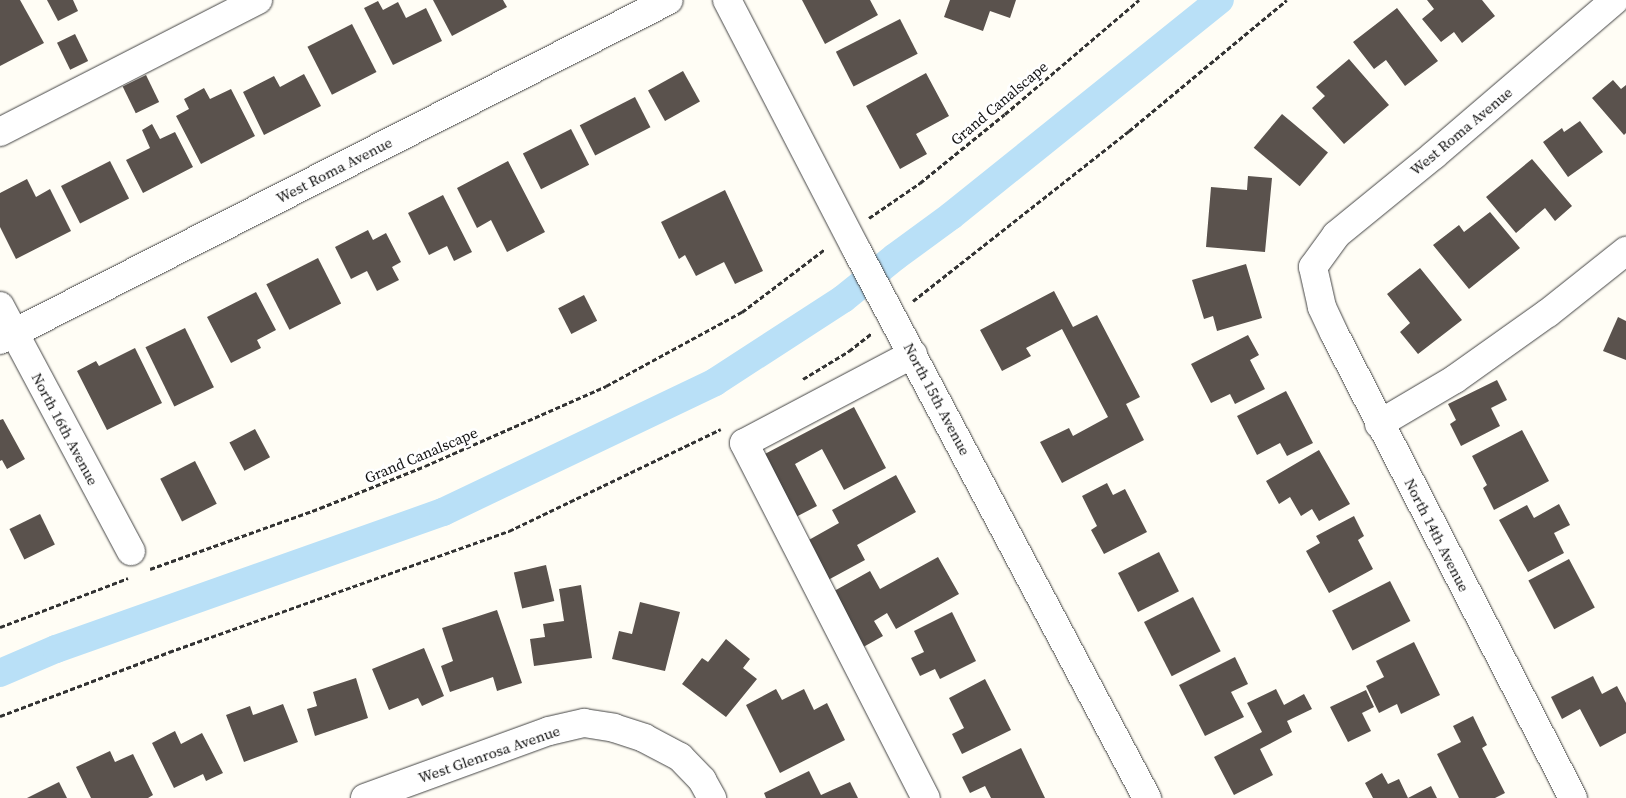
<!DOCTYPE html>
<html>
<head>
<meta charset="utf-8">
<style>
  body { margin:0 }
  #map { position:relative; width:1626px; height:798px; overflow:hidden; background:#fffdf5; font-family:"Source Serif 4",serif }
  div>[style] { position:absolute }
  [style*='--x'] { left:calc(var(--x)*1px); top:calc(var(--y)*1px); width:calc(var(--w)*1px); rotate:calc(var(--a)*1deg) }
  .canal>* { height:28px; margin:-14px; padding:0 14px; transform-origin:14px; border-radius:14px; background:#b9e0f7 }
  .building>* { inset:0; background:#5a524d; transform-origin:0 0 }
  .path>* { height:3px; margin-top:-1.5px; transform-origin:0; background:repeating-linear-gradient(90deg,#333 0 5px,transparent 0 7.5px) }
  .roads { filter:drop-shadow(0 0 1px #444) drop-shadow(0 0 1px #444) }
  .minor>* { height:28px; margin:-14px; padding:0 14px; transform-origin:14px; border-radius:14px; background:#fff }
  span { translate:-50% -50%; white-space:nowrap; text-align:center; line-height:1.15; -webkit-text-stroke:5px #fff; paint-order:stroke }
  .street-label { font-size:15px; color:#111 }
</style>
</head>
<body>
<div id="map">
  <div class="canal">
    <i style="--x:0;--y:673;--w:61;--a:-23.2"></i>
    <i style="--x:56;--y:649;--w:411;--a:-19.5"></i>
    <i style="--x:443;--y:512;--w:301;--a:-25.5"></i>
    <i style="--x:715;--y:382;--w:153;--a:-33"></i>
    <i style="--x:843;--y:299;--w:67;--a:-38.9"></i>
    <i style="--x:895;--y:257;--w:69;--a:-36.2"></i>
    <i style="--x:951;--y:216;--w:345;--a:-38.8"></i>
  </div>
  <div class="building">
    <i style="clip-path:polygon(0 0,20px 0,44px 43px,0 66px)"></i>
    <i style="clip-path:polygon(47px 0,73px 0,78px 11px,58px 21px)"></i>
    <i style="clip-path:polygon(433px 0,503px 0,507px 7px,452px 36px)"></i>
    <i style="clip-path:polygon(802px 0,870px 0,878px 15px,825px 44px)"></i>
    <i style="clip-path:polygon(950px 0,1016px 0,1010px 18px,990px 11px,983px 31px,944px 17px)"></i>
    <i style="clip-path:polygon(1427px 0,1482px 0,1495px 16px,1462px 43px,1454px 32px,1441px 42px,1422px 19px,1434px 9px)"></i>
    <i style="clip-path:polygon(378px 1px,383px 10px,398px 2px,406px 18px,426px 8px,442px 41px,393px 65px,364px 8px)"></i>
    <i style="clip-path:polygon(1397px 8px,1438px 61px,1405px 86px,1386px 60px,1374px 69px,1353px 42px)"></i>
    <i style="left:900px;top:19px;width:39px;height:72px;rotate:63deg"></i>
    <i style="left:352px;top:24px;width:54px;height:50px;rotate:63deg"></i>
    <i style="left:75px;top:34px;width:30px;height:20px;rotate:64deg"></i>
    <i style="clip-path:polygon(1349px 59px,1389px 105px,1344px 144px,1312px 108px,1325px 96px,1316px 87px)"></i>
    <i style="left:683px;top:71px;width:35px;height:40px;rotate:61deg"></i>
    <i style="clip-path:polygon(926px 73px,949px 116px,916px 134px,927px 154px,900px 169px,866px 106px)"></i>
    <i style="clip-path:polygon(304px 74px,321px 106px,264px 135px,243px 92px,274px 76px,280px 87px)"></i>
    <i style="left:146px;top:75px;width:30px;height:26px;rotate:64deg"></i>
    <i style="clip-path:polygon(1613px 80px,1621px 89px,1626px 85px,1626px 133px,1624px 135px,1592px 98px)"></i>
    <i style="clip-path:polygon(204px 88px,210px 99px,231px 89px,255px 136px,201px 164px,176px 116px,189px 109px,184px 99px)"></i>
    <i style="left:635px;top:97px;width:34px;height:62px;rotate:63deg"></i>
    <i style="left:1282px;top:114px;width:60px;height:44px;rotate:40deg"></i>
    <i style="clip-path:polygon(1580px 121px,1603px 152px,1568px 177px,1543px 142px,1562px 128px,1564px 132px)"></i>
    <i style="clip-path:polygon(152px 124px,160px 139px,175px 132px,193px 167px,143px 193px,126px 160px,150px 148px,142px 130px)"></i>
    <i style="left:571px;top:129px;width:40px;height:54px;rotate:63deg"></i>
    <i style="clip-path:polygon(1532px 159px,1572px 206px,1555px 221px,1545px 208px,1516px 233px,1486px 197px)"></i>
    <i style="left:110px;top:161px;width:42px;height:55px;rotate:63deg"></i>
    <i style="clip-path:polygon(508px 161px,545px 232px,507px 252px,491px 220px,477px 228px,457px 188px)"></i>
    <i style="clip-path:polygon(1248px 176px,1272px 178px,1265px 252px,1206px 247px,1211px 187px,1247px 190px)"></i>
    <i style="clip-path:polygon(27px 179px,36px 197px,50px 189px,71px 231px,16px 259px,0 227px,0 193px)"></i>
    <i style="clip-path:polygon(725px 190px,763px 271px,735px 284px,724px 262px,696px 276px,685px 255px,679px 259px,661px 222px)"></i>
    <i style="clip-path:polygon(443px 195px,472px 252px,454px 261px,447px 246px,429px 255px,408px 213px)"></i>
    <i style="clip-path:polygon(1490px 212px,1520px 248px,1469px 289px,1433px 245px,1459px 225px,1464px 232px)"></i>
    <i style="clip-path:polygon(368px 230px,373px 240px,386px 233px,401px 262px,392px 267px,399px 280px,377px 291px,367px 271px,351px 279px,335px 247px)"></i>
    <i style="left:318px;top:258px;width:51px;height:58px;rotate:63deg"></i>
    <i style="clip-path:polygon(1246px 264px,1262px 318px,1217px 331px,1213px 316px,1204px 319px,1192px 280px)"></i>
    <i style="clip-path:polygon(1420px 268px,1462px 320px,1418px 354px,1400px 332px,1410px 323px,1387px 294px)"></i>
    <i style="clip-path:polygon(1054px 291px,1073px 327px,1097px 315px,1140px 397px,1126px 404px,1144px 440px,1062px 483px,1040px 442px,1069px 428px,1073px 436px,1108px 417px,1062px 329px,1026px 348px,1031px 356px,1002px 371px,980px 330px)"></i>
    <i style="clip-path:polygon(256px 292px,276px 330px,257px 340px,261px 348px,231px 363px,207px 317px)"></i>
    <i style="left:584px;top:295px;width:29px;height:29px;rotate:63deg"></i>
    <i style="clip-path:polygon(1618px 317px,1626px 321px,1626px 360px,1603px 351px)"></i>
    <i style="left:185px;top:328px;width:66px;height:44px;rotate:64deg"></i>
    <i style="clip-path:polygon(1248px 335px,1259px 355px,1250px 360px,1265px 389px,1235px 404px,1230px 394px,1211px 403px,1191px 364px)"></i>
    <i style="clip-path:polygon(135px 348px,162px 403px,107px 430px,77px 371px,96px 361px,99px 366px)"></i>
    <i style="clip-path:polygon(1497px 380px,1507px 400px,1491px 408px,1500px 426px,1461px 446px,1450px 424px,1456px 420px,1448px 404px)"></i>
    <i style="clip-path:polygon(1286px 391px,1313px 443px,1287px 456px,1280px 443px,1257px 455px,1237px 416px)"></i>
    <i style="clip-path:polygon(854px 407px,886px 468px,844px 490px,822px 449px,795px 464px,817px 506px,792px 519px,759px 457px)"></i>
    <i style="clip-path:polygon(3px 419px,25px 459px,7px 469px,2px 460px,0 461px,0 420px)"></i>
    <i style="left:255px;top:429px;width:32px;height:29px;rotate:62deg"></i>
    <i style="clip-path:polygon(1522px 430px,1549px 481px,1494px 510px,1483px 488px,1487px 485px,1472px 456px)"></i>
    <i style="clip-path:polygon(1319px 450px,1350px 504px,1319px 521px,1312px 509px,1301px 516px,1290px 497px,1279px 504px,1266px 481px)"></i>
    <i style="left:195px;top:461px;width:48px;height:39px;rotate:63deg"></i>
    <i style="clip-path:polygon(896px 475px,916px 512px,857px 545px,865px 560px,828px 580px,807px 541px,839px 523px,832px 510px)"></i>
    <i style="clip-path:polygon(1107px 483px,1113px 495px,1125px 489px,1147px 532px,1104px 554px,1091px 530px,1097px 526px,1082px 496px)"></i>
    <i style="clip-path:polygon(1559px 504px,1570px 525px,1554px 533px,1564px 553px,1528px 572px,1499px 520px,1527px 505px,1534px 518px)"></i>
    <i style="left:40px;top:514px;width:34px;height:34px;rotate:64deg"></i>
    <i style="clip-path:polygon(1354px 516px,1364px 536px,1358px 540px,1373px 569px,1329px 593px,1306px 551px,1320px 543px,1316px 536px)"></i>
    <i style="left:1159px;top:552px;width:44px;height:46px;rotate:63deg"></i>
    <i style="clip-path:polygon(938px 557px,959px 594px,896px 629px,887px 613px,874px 621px,883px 636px,858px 650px,827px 595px,870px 571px,880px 589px)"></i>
    <i style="left:1569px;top:559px;width:55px;height:46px;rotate:62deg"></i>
    <i style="left:546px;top:565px;width:37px;height:33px;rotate:77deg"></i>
    <i style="left:1390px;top:581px;width:45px;height:65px;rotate:63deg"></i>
    <i style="clip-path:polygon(581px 585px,592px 658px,534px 666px,530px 639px,545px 637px,543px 624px,564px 621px,559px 589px)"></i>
    <i style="left:1193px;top:597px;width:61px;height:55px;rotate:63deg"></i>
    <i style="clip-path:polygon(640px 602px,680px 612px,665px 671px,612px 659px,619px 631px,632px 634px)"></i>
    <i style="clip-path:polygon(497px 610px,522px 683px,497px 691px,493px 677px,450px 692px,441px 666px,453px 661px,442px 628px)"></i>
    <i style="clip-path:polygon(952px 612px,976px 661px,940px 679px,935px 669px,920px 676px,911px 658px,924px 652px,914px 631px)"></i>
    <i style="clip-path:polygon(726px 639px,750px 659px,743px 668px,757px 679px,726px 717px,682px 684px,702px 658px,708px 662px)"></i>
    <i style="clip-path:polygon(1414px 642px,1440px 695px,1401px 714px,1397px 704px,1379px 713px,1366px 686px,1384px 677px,1376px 661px)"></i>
    <i style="clip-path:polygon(424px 648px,444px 696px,422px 706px,418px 698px,389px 710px,372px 669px)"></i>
    <i style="clip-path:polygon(1235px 657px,1248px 684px,1231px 692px,1244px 717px,1205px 736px,1179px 685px)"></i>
    <i style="clip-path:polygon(1593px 676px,1602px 694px,1617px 686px,1626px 703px,1626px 733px,1600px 747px,1580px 709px,1562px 719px,1551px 697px)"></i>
    <i style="clip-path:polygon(356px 678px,368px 718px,315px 736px,307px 709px,317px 706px,313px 692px)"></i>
    <i style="clip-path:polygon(985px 679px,1011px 730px,962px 754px,952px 734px,964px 728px,949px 698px)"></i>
    <i style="clip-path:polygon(776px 689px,782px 700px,804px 689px,814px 710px,827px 703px,845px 740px,780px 773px,746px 705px)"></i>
    <i style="clip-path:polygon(1276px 689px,1284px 705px,1304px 694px,1312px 709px,1287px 721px,1292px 732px,1260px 749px,1273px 775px,1234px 795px,1214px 757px,1262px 732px,1247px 703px)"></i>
    <i style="clip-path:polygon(1366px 690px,1374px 707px,1362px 713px,1371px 731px,1348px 742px,1330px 707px)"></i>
    <i style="clip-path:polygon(283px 704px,298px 742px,244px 762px,226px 715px,250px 706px,253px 715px)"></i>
    <i style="clip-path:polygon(1473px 716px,1487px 745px,1482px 748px,1505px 793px,1495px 798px,1459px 798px,1437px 754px,1461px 742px,1453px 726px)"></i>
    <i style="clip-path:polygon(175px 731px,181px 744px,202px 733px,223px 773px,206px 781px,203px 774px,174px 788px,152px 743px)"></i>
    <i style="clip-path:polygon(1021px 748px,1045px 798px,991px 798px,985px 786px,970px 793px,962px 777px)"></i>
    <i style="clip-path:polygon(110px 751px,115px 762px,133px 754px,153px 795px,148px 798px,91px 798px,76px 767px)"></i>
    <i style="clip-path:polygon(809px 771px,821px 795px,850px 782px,858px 798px,766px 798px,764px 793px)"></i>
    <i style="clip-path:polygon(1382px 773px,1388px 784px,1399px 779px,1408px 798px,1431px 786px,1437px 798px,1373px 798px,1365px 783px)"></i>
    <i style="clip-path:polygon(59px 782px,67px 798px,27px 798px)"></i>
  </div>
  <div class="path">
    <i style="--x:869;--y:218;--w:62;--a:-34.5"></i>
    <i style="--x:920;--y:183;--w:109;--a:-39.1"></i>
    <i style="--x:1005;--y:114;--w:176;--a:-40.4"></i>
    <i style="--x:913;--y:301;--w:275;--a:-38.2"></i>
    <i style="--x:1129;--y:131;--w:205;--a:-39.7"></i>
    <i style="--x:803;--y:379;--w:54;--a:-31.3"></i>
    <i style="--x:849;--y:351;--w:28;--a:-38"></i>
    <i style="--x:150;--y:569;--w:181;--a:-19.7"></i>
    <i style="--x:320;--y:508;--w:113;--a:-21.8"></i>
    <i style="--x:425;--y:466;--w:198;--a:-23.8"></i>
    <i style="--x:606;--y:386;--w:155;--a:-28.6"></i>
    <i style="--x:742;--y:312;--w:104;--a:-37.2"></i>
    <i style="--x:0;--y:627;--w:137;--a:-20.9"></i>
    <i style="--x:0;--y:716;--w:181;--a:-20.7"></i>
    <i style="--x:169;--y:652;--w:361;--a:-19.6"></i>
    <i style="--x:509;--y:531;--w:235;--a:-25.7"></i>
  </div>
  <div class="roads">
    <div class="minor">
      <i style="--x:727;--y:0;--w:278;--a:62.6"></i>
      <i style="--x:855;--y:247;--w:624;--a:62.08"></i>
      <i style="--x:0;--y:132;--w:290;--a:-27.1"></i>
      <i style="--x:0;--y:306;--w:278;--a:61.9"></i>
      <i style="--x:0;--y:340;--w:750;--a:-26.94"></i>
      <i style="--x:913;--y:354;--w:191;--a:152.2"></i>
      <i style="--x:744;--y:443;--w:399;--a:62.9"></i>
      <i style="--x:1379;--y:424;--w:88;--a:-30.6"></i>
      <i style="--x:1455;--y:379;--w:114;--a:-35.4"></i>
      <i style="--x:1548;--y:313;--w:100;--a:-38.5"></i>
      <i style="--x:365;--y:798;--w:196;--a:-20"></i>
      <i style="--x:549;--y:731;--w:36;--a:-13"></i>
      <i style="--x:584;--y:723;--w:30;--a:9"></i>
      <i style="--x:614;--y:728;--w:32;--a:18"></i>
      <i style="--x:644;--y:738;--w:41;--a:27.8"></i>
      <i style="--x:680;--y:757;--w:32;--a:46"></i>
      <i style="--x:702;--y:780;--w:21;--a:61"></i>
      <i style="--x:1573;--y:798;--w:523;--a:-117.2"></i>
      <i style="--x:1334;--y:333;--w:29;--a:-115"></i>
      <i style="--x:1322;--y:307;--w:41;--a:-102.7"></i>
      <i style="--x:1313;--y:267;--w:39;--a:-54"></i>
      <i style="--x:1336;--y:235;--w:127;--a:-39.2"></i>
      <i style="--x:1434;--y:155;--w:238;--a:-40.6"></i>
    </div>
  </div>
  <div class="street-label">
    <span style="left:999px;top:103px;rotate:-40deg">Grand Canalscape</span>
    <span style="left:1461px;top:131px;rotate:-40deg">West Roma Avenue</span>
    <span style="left:334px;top:170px;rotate:-27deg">West Roma Avenue</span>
    <span style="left:937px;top:399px;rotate:62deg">North 15th Avenue</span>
    <span style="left:65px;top:429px;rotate:62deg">North 16th Avenue</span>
    <span style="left:421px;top:455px;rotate:-23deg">Grand Canalscape</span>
    <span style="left:1437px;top:535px;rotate:63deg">North 14th Avenue</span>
    <span style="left:489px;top:754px;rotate:-19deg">West Glenrosa Avenue</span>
  </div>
</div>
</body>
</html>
